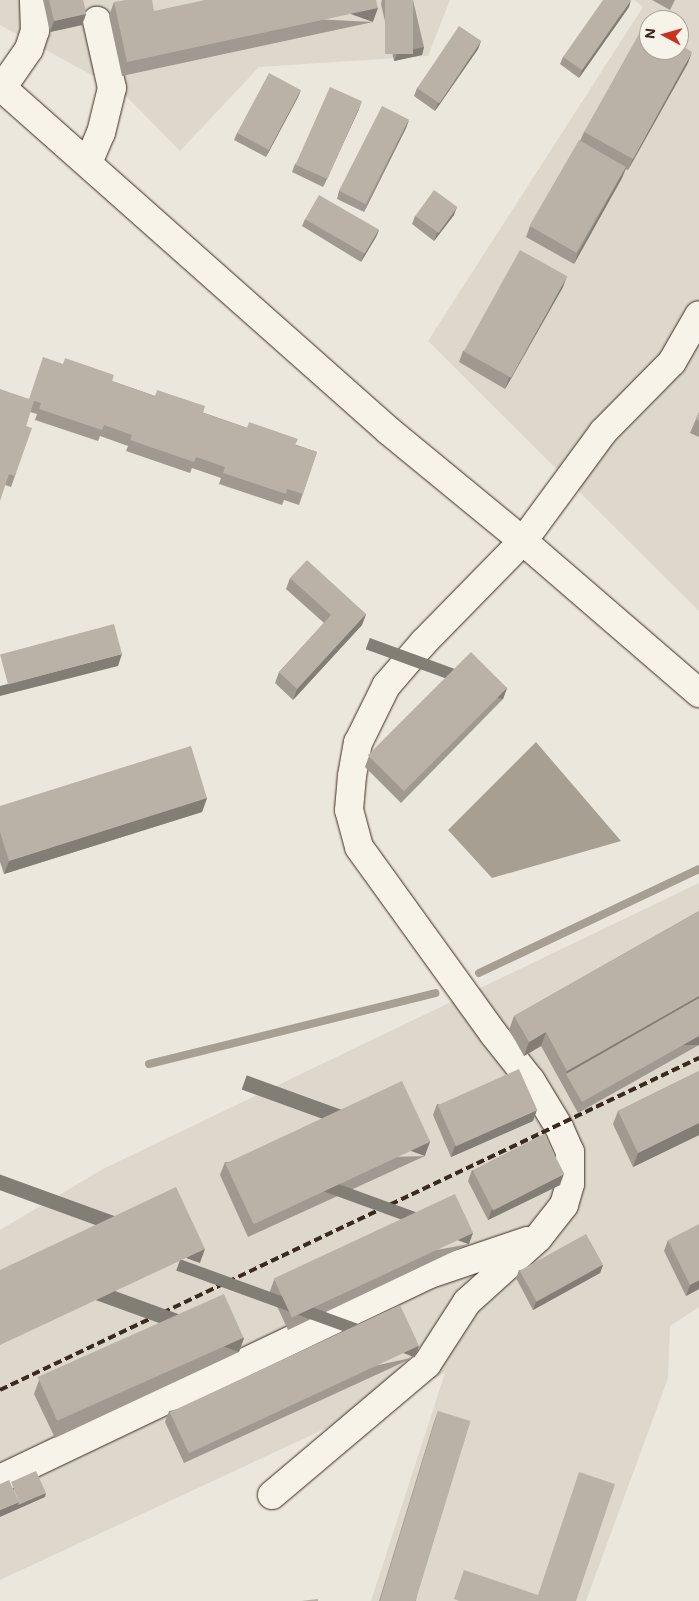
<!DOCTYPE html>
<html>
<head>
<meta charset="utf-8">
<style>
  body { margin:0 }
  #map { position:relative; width:699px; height:1601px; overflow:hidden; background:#ece7dc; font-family:Mali,sans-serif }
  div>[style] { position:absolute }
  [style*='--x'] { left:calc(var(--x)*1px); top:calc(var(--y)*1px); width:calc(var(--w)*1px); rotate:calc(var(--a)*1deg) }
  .built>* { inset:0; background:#ddd7cc }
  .water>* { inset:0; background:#a89f93 }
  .stream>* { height:8px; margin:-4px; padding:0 4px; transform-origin:4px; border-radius:4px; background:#a89f93 }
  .roads { filter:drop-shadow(0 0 1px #3b2a1e) drop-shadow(0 0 1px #3b2a1e) }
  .minor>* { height:28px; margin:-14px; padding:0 14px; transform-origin:14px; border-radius:14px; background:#f7f3e8 }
  .rail>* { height:4px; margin-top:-2px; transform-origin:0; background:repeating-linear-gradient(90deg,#3b2a1e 0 8px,transparent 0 12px) }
  .wall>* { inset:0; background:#a09990 }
  .shaded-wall>* { inset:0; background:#827d75; transform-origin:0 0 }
  .building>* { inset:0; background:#bab2a7; transform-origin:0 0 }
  span { translate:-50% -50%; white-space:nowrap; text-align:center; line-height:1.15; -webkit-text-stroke:5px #f7f3e8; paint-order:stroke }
  .north { position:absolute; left:639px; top:10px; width:50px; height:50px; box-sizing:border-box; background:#f7f3e8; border:1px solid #aca397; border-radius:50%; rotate:276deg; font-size:14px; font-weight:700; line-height:20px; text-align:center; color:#3b2a1e }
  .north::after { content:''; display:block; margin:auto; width:18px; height:22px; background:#c8321e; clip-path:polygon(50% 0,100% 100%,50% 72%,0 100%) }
</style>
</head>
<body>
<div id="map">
  <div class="built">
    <i style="clip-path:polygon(0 0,450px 0,428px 56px,259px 67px,180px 151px,121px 91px,0 25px)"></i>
    <i style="clip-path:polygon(evenodd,634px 0,699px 0,699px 611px,428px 341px,643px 7px,634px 0,649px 20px,679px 20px,679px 50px,649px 50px,649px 20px)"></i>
    <i style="clip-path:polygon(699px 883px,699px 1307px,670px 1326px,668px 1378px,586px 1601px,371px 1601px,445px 1373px,0 1580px,0 1230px,103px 1169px)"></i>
  </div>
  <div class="water">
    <i style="clip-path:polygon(536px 742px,621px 841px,492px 878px,448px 830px)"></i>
  </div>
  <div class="stream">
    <i style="--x:479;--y:973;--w:243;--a:-25.3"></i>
    <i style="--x:149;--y:1064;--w:295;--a:-13.9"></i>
  </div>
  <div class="roads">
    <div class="minor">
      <i style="--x:0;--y:86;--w:520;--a:41.57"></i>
      <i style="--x:389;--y:431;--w:173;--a:39.4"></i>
      <i style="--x:523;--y:541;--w:233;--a:40.8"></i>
      <i style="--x:2;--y:88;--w:47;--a:-55.3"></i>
      <i style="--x:29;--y:49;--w:19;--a:-72"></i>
      <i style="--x:35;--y:31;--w:31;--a:-92"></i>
      <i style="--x:88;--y:163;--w:33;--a:-67"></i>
      <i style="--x:101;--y:133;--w:46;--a:-76.3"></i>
      <i style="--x:112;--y:88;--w:69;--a:-102.6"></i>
      <i style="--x:0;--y:1479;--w:476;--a:-25.5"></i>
      <i style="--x:430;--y:1274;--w:102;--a:-18.8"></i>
      <i style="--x:272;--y:1495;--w:203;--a:-40.2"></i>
      <i style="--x:427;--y:1364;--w:74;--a:-57.2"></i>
      <i style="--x:467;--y:1302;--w:96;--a:-42"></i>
      <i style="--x:538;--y:1238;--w:42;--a:-51.8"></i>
      <i style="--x:564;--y:1205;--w:22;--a:-74"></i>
      <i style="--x:570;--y:1184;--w:32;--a:-90"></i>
      <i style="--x:570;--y:1152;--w:27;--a:-114"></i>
      <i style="--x:559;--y:1127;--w:54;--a:-121.3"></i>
      <i style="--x:531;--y:1081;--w:61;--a:-128.4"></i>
      <i style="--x:493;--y:1033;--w:229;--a:-125.8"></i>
      <i style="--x:359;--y:847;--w:38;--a:-105"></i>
      <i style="--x:349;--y:810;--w:34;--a:-85"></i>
      <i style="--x:352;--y:776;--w:34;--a:-80"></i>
      <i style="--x:358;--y:743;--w:64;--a:-63.8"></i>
      <i style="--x:386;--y:686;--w:58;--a:-49.2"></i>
      <i style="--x:424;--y:642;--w:141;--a:-45.6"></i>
      <i style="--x:523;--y:541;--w:135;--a:-53.7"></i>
      <i style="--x:603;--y:432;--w:98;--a:-45.4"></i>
      <i style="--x:672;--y:362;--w:54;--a:-60.1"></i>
    </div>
  </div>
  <div class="rail">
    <i style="--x:0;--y:1390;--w:774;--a:-25.41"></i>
  </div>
  <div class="wall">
    <i style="clip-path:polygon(43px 0,83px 0,86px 14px,82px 25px,50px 32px)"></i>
    <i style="clip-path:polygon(382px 0,413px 0,424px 47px,422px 55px,394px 61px,381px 4px)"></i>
    <i style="clip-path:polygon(652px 0,675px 0,670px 10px)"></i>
    <i style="clip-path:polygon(114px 2px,154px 11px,373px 22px,122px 76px,109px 16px)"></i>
    <i style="clip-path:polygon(629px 7px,579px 78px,560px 64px,563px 57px)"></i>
    <i style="clip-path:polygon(481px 41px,478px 49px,435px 111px,414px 96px,417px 88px)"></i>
    <i style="clip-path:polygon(688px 63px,628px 170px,626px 169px,622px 178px,574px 264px,526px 237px,530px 226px,580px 141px,584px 132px)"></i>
    <i style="clip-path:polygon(301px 90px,298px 97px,266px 157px,234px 140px,237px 133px)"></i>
    <i style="clip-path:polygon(359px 109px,323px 187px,292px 172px,295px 164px)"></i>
    <i style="clip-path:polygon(409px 120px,406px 128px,364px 212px,337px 199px,339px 191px)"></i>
    <i style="clip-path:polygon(454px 215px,434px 241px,412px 224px,415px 216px)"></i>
    <i style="clip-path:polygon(305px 219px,379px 230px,376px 237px,361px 262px,302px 226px)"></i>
    <i style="clip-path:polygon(563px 287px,505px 389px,459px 362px,463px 351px)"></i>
    <i style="clip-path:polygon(112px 381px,317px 452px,299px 505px,284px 500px,282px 505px,219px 484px,221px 478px,192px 468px,190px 473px,126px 451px,128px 446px,100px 436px,98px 441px,35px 420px,37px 414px,30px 412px,26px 426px,15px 476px,11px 487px,5px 485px,28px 399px)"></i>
    <i style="clip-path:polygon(699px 412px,699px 437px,690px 433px)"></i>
    <i style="clip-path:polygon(290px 578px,366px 614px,362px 625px,293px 700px,275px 683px,279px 672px,324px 623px,286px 589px)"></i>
    <i style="clip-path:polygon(507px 688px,503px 699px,401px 803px,365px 767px,369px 756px)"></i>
    <i style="clip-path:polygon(207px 798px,202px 812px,4px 874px,0 862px,0 806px)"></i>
    <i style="clip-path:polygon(699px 911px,699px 1045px,578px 1113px,541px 1046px,524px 1056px,509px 1030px,514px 1016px)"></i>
    <i style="clip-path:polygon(699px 1071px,699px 1135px,633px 1167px,613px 1124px,618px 1111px)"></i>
    <i style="clip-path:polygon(437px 1104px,533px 1121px,451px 1157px,433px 1115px)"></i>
    <i style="clip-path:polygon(425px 1156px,248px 1237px,220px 1175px,225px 1162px)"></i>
    <i style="clip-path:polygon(472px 1170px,560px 1185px,488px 1220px,468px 1181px)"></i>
    <i style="clip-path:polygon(668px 1240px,699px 1289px,686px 1296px,664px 1251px)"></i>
    <i style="clip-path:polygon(469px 1244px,288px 1330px,270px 1291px,274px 1280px)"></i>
    <i style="clip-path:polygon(603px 1265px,600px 1273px,533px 1310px,516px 1278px,519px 1270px)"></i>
    <i style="clip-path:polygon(244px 1338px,239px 1352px,55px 1438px,34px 1394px,39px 1380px)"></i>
    <i style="clip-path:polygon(415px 1357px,184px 1463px,165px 1422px,169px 1411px)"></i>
    <i style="clip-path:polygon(438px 1411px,416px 1601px,379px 1601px,434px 1422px)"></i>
  </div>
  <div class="shaded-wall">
    <i style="clip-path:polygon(631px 0,629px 7px,579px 78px,582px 70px)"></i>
    <i style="left:378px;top:8px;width:15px;height:257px;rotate:110deg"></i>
    <i style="clip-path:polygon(86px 14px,82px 25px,50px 32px,54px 21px)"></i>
    <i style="clip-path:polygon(481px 41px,478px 49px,435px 111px,438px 103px)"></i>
    <i style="clip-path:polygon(424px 47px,422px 55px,394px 61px,397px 53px)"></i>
    <i style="clip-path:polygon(692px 52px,688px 63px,628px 170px,633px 159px)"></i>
    <i style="clip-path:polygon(301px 90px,298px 97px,266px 157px,269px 150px)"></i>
    <i style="clip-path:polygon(362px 101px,359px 109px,323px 187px,326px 179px)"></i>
    <i style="clip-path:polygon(409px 120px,406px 128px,364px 212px,367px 205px)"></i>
    <i style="clip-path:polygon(626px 167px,622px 178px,574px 264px,578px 253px)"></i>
    <i style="clip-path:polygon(457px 207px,454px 215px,434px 241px,437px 233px)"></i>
    <i style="clip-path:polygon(379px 230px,376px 237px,361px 262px,364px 254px)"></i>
    <i style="clip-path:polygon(567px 276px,563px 287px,505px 389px,509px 378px)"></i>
    <i style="clip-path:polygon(366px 614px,362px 625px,293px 700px,297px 689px)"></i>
    <i style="clip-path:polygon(122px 654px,118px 666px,0 696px,0 686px)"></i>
    <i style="left:507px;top:688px;width:12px;height:146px;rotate:110deg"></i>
    <i style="clip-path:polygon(207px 798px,202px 812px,4px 874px,9px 861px)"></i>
    <i style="clip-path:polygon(699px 996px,699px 1007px,566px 1074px,562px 1085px,567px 1071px)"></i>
    <i style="clip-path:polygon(546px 1032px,541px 1046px,524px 1056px,529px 1042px)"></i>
    <i style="left:699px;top:1036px;width:9px;height:134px;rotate:90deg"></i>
    <i style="clip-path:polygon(537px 1110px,533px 1121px,451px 1157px,455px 1146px)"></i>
    <i style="clip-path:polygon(699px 1123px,699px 1135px,633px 1167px,638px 1153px)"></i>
    <i style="left:430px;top:1142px;width:15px;height:195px;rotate:110deg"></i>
    <i style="clip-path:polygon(564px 1174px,560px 1185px,488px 1220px,492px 1209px)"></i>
    <i style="left:473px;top:1233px;width:12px;height:200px;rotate:110deg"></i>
    <i style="left:205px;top:1249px;width:15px;height:226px;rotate:110deg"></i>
    <i style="clip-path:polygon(603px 1265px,600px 1273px,533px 1310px,536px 1302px)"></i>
    <i style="clip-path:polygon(699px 1280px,699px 1289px,686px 1296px,690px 1285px)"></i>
    <i style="left:244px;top:1338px;width:15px;height:203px;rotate:110deg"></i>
    <i style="left:419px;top:1346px;width:12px;height:254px;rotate:110deg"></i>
    <i style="clip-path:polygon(46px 1493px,45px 1497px,0 1517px,0 1510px,19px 1502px)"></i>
  </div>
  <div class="building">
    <i style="clip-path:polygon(49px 0,83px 0,86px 14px,54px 21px)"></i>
    <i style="clip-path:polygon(126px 0,152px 0,154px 11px,205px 0,376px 0,378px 8px,127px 62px,114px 2px)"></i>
    <i style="left:385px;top:0;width:28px;height:54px"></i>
    <i style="clip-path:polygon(603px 0,631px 0,582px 70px,563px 57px)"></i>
    <i style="clip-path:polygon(644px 25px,649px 27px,649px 50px,679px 50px,679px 44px,692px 52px,633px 159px,584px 132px)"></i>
    <i style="left:459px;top:26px;width:27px;height:75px;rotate:34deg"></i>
    <i style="left:269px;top:73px;width:36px;height:68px;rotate:28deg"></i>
    <i style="left:330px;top:87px;width:35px;height:85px;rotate:24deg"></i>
    <i style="left:382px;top:106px;width:30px;height:95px;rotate:27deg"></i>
    <i style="left:579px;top:140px;width:54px;height:99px;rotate:30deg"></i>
    <i style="left:434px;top:190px;width:29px;height:32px;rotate:36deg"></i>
    <i style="left:319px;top:195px;width:69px;height:28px;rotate:30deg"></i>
    <i style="left:520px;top:250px;width:54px;height:116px;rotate:29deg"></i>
    <i style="clip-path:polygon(43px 357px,63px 364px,65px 358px,114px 375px,112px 381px,155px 396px,157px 390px,205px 406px,203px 413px,247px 428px,249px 422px,298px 439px,295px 445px,317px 452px,303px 494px,287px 489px,286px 494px,223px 473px,225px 467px,196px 457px,194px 462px,130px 440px,132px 435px,104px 425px,102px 430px,39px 409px,41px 403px,34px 401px,26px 426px,32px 428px,15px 476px,9px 474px,0 501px,0 389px,29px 399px)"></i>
    <i style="clip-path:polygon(699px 412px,699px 421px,696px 419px)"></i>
    <i style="clip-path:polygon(307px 560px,366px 614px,297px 689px,279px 672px,331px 615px,290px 578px)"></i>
    <i style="left:114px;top:624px;width:31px;height:118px;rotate:75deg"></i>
    <i style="left:471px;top:652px;width:51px;height:146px;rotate:45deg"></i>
    <i style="clip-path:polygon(191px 746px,207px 798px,9px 861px,0 832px,0 806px)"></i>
    <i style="clip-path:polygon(699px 911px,699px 996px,567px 1071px,546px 1032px,529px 1042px,514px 1016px)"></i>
    <i style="clip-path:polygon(699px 998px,699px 1036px,582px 1102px,566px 1074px)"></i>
    <i style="left:519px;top:1069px;width:45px;height:89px;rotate:66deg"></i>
    <i style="clip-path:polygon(699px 1071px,699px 1123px,638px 1153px,618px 1111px)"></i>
    <i style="left:402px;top:1081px;width:67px;height:195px;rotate:65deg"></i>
    <i style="left:544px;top:1134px;width:45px;height:80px;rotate:63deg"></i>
    <i style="clip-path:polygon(176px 1187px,205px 1249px,0 1345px,0 1270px)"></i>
    <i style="left:455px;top:1194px;width:43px;height:200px;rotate:65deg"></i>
    <i style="clip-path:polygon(699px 1224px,699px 1280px,690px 1285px,668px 1240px)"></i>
    <i style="left:586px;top:1234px;width:35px;height:76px;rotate:61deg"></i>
    <i style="left:224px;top:1294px;width:48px;height:204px;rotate:66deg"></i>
    <i style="left:400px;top:1305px;width:45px;height:254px;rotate:65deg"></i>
    <i style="left:438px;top:1411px;width:34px;height:199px;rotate:17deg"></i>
    <i style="clip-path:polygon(36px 1471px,46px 1493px,18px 1505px,19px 1502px,11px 1482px)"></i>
    <i style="clip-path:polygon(579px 1472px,615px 1484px,576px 1601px,459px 1601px,454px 1599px,464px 1570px,538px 1595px)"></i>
    <i style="clip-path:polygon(9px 1480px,19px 1502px,0 1510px,0 1484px)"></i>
    <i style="clip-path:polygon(318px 1599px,318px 1601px,301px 1601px)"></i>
  </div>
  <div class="north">N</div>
</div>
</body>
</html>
